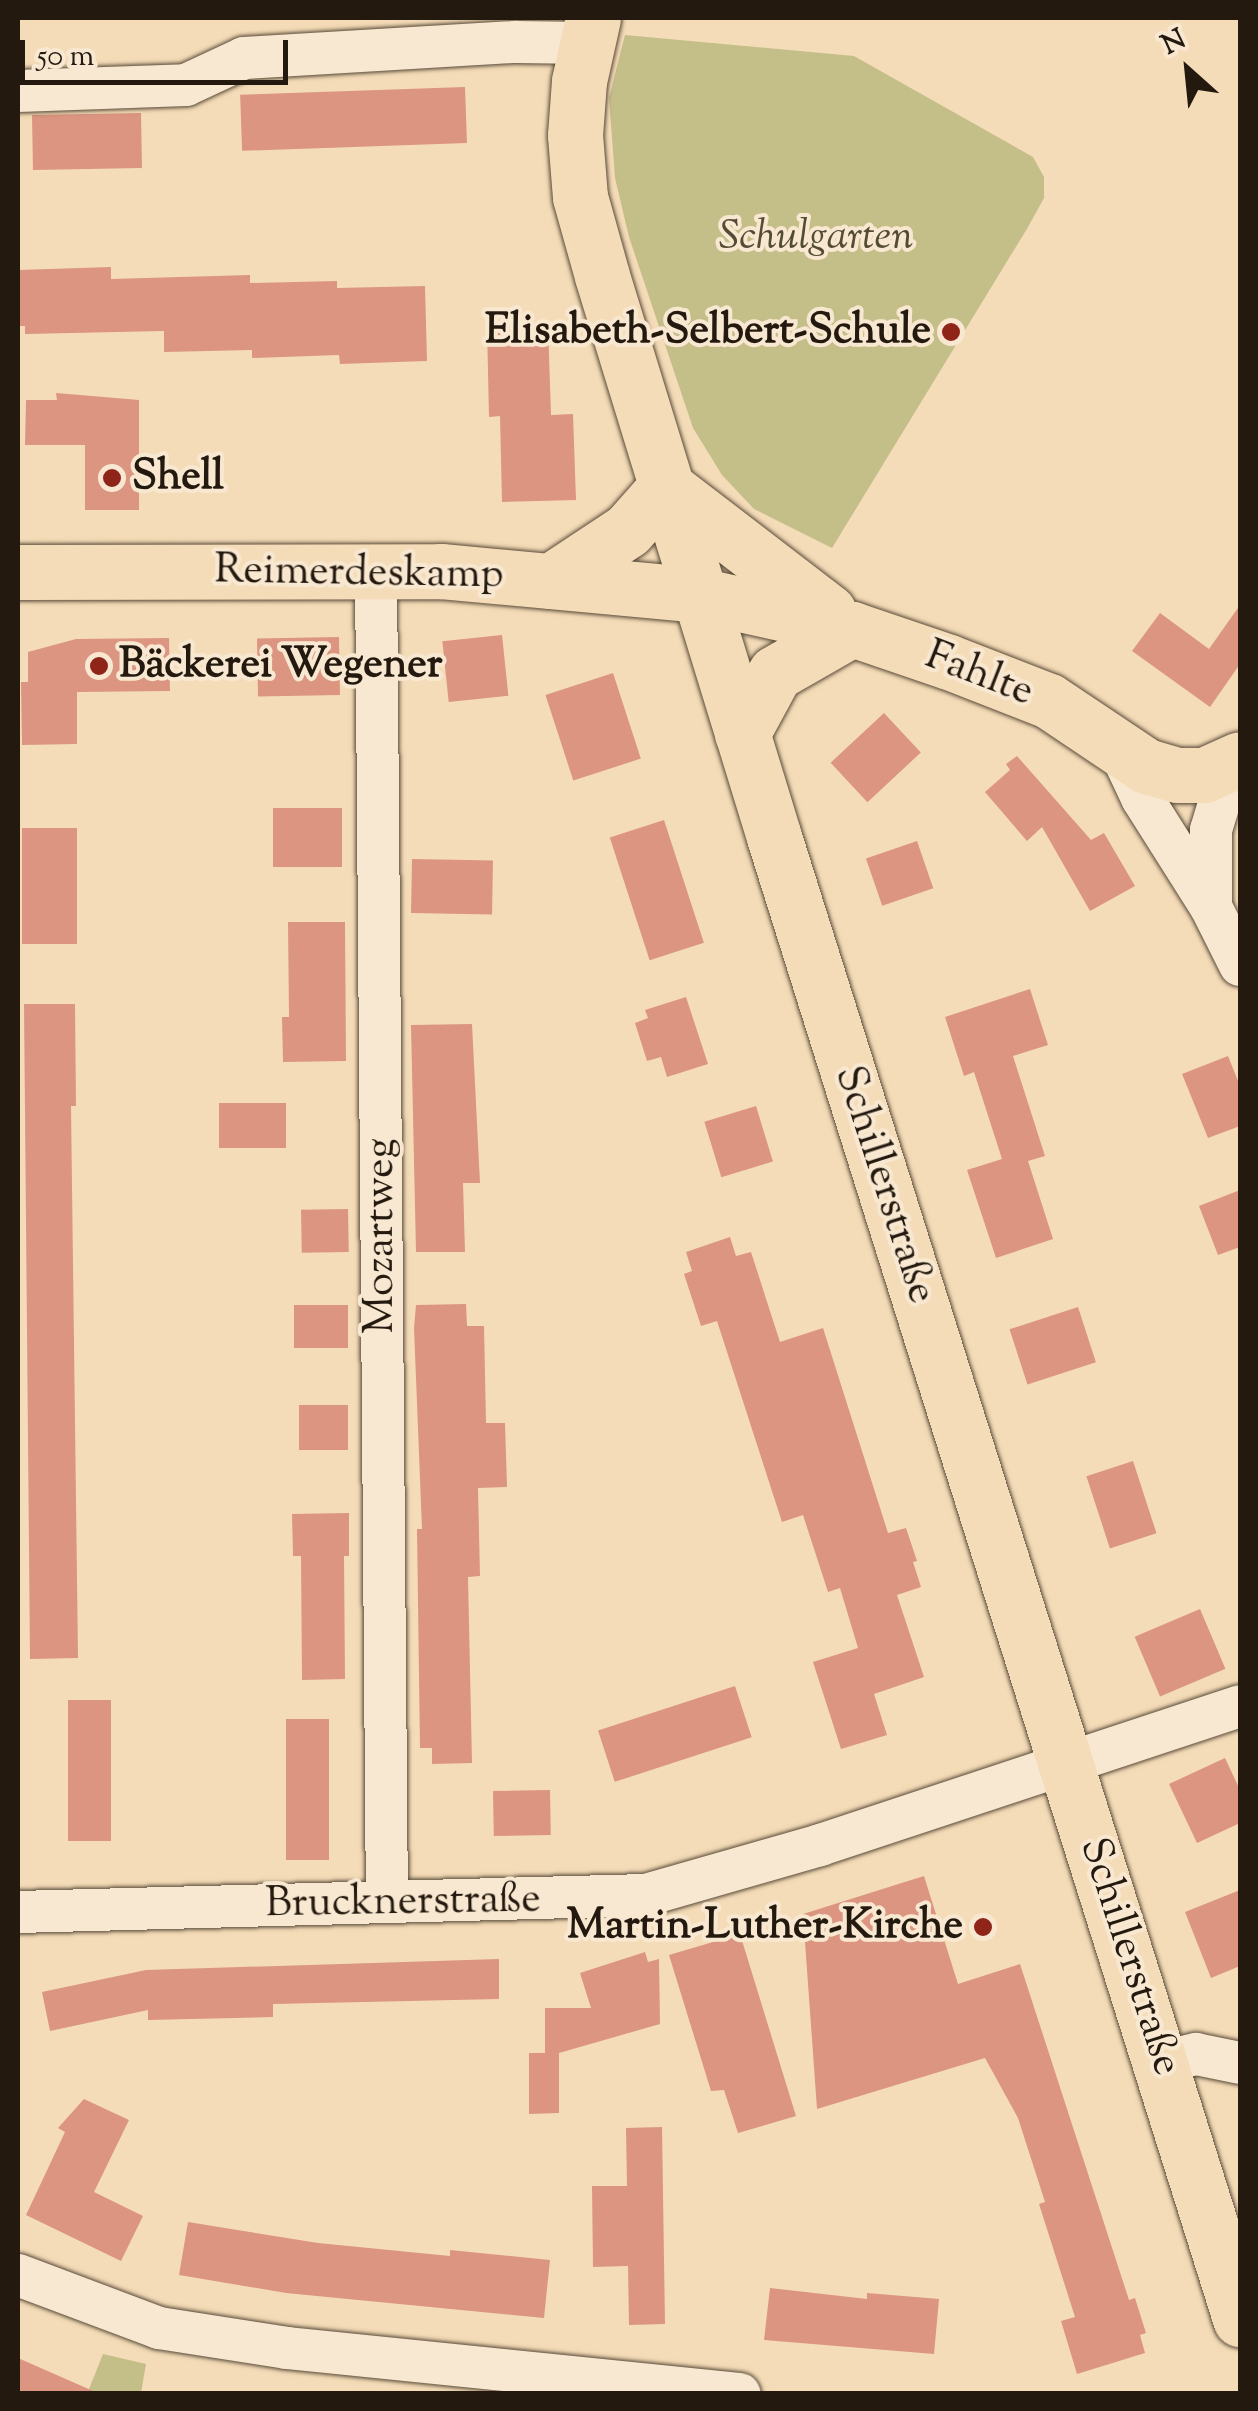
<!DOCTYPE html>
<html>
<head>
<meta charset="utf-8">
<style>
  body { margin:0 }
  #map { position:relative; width:1258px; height:2411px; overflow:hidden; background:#f5dcb8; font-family:"Sorts Mill Goudy",serif }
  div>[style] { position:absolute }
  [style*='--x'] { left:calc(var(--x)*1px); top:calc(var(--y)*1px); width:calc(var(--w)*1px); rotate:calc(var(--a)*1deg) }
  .green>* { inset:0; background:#c4be89 }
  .building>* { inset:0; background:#db9580; transform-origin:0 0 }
  .roads { filter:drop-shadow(0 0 2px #584a38) drop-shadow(0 0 2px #584a38) }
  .minor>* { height:42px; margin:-21px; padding:0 21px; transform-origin:21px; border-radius:21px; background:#f8e8d1 }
  .major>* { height:55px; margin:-27.5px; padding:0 27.5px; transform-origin:27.5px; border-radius:27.5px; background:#f5dcb8 }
  .dots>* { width:28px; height:28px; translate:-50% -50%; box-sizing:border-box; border:5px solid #f8e8d1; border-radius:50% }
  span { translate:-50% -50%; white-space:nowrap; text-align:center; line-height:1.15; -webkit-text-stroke:8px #f8e8d1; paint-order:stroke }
  .park-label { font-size:42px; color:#534b33; font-style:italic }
  .poi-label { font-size:42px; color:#23190e; font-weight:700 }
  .right { translate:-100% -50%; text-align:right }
  .left { translate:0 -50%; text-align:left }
  .street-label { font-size:42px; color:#23190e }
  .frame { position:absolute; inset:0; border:20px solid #23190e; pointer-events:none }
  .north { position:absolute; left:1138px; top:20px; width:100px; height:100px; -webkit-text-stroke:8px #f8e8d1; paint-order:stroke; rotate:333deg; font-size:28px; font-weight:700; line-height:40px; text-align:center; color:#23190e }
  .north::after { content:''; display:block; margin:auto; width:35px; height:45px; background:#23190e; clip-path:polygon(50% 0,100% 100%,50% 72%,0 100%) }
  .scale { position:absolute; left:20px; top:40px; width:268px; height:45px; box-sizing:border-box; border:5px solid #23190e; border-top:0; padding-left:12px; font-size:30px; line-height:35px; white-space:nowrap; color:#23190e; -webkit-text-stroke:8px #f8e8d1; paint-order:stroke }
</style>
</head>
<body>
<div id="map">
  <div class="green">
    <i style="clip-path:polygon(625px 35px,854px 56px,1033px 157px,1044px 177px,1044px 198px,1028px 227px,832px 548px,754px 509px,722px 475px,693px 428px,629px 237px,615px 178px,609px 98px)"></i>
    <i style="clip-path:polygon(103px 2354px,146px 2364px,141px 2393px,87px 2394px)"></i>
  </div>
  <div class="building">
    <i style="left:465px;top:87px;width:56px;height:225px;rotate:88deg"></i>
    <i style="left:141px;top:113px;width:55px;height:109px;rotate:89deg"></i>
    <i style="clip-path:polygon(111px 267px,111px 279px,250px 275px,250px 283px,337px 281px,337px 288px,425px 286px,427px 361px,340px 364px,339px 355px,252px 358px,252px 350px,164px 352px,164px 331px,25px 334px,25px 326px,18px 326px,18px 270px)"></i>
    <i style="clip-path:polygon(548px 325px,551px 415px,573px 414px,576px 500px,502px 502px,500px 416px,489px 417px,487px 327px)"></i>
    <i style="clip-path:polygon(56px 393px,139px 400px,139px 510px,85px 510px,85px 445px,25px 445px,26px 400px,57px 400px)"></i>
    <i style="clip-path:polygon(1240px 605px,1240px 664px,1210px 707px,1132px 651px,1160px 613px,1209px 649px)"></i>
    <i style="left:502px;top:635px;width:61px;height:60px;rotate:84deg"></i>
    <i style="left:339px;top:637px;width:58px;height:82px;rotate:89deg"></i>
    <i style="clip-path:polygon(169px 638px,170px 691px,77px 692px,77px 744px,22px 745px,21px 682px,28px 682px,28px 652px,76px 639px)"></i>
    <i style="left:613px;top:673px;width:90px;height:71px;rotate:72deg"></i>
    <i style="left:884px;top:713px;width:54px;height:73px;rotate:47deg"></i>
    <i style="clip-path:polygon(1017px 756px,1091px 840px,1104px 833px,1135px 886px,1090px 911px,1042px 827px,1027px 841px,985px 792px,1010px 770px,1006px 764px)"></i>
    <i style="left:273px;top:808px;width:69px;height:59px"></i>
    <i style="left:664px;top:820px;width:129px;height:57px;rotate:72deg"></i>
    <i style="left:22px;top:828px;width:55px;height:116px"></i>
    <i style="left:917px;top:841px;width:50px;height:54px;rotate:71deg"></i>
    <i style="left:412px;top:859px;width:81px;height:54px;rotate:1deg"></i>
    <i style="clip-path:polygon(288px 922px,345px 922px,346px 1061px,283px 1062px,282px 1017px,289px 1017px)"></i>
    <i style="clip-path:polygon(1030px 989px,1048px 1045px,1013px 1056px,1045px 1156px,1028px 1161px,1053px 1239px,996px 1258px,967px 1170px,1002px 1159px,974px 1072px,964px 1076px,945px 1017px)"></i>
    <i style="clip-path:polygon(686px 997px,708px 1064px,667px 1077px,661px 1057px,647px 1061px,635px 1023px,648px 1018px,645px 1010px)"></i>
    <i style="clip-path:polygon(24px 1004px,75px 1004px,76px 1106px,71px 1106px,78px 1658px,30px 1659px)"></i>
    <i style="clip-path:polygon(472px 1024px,480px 1183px,463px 1183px,465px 1252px,416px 1252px,411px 1025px)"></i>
    <i style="clip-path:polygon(1228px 1056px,1240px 1086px,1240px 1126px,1208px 1138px,1182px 1074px)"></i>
    <i style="left:286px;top:1103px;width:45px;height:67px;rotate:90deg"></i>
    <i style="left:756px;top:1106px;width:58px;height:54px;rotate:73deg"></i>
    <i style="clip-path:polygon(1240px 1190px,1240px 1247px,1218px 1255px,1199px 1206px)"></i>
    <i style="left:348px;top:1209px;width:43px;height:47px;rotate:89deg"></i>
    <i style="clip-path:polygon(730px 1237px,736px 1256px,751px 1252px,780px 1342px,823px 1328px,888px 1533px,906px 1528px,917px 1561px,913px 1562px,921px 1587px,897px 1595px,924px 1677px,874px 1694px,887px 1735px,841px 1749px,813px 1662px,858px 1648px,840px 1588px,828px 1592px,803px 1515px,782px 1522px,717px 1321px,701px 1326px,684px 1274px,692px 1271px,686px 1252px)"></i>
    <i style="clip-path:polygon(466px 1304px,467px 1326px,484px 1326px,486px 1423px,505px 1423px,507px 1487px,478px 1488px,480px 1576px,468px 1577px,472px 1763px,432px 1764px,432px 1748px,420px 1748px,417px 1529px,422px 1529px,414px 1328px,416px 1305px)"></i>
    <i style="left:348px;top:1305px;width:43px;height:54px;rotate:90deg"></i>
    <i style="left:1078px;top:1307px;width:58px;height:72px;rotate:72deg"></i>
    <i style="left:299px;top:1405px;width:49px;height:45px"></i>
    <i style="left:1133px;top:1461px;width:76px;height:49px;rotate:72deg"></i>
    <i style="clip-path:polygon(349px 1513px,349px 1556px,344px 1556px,345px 1679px,302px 1680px,301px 1556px,293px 1556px,292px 1514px)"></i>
    <i style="left:1200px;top:1609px;width:65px;height:71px;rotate:67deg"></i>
    <i style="left:735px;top:1686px;width:54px;height:144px;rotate:72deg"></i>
    <i style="left:68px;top:1700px;width:43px;height:141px"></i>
    <i style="left:286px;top:1719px;width:43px;height:141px"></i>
    <i style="clip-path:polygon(1225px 1758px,1240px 1790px,1240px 1823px,1197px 1843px,1169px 1784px)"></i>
    <i style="left:550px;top:1790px;width:45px;height:57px;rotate:89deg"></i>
    <i style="clip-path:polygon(924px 1876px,958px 1984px,1020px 1964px,1129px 2300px,1135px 2298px,1146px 2333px,1140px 2335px,1145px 2353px,1077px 2374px,1061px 2321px,1075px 2317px,1039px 2204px,1045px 2202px,1018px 2118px,985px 2058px,817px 2109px,803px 1914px)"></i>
    <i style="clip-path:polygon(1240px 1890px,1240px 1966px,1211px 1978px,1185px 1912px)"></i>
    <i style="clip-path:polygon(740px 1934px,796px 2116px,738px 2133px,724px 2090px,711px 2091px,669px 1955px)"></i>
    <i style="clip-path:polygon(645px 1952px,648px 1962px,659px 1959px,660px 2024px,559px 2053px,559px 2113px,529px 2114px,529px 2053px,545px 2053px,545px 2008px,591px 2008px,580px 1973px)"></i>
    <i style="clip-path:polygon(499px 1959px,499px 1999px,273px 2004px,273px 2017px,148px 2020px,148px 2010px,50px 2031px,42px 1992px,146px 1970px)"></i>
    <i style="clip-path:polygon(84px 2099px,129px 2120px,94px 2192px,143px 2216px,121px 2261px,26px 2215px,65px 2132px,58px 2128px)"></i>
    <i style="clip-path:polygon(662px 2127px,665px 2324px,629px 2325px,628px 2266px,593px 2267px,592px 2186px,627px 2186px,626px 2128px)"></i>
    <i style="clip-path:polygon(188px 2222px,318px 2243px,450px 2256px,450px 2250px,550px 2260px,544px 2318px,286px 2293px,179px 2275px)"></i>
    <i style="clip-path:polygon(770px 2288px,867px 2299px,867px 2293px,939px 2299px,934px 2354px,764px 2340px)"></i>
    <i style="clip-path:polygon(18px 2358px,100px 2394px,18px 2394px)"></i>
  </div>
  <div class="roads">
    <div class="minor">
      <i style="--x:18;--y:91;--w:168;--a:-2"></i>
      <i style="--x:186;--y:85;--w:64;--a:-25"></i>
      <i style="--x:244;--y:58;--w:272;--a:-3.4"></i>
      <i style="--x:516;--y:42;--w:72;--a:0.8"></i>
      <i style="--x:376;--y:569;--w:1333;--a:89.53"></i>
      <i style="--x:1120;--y:751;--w:52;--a:64.9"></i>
      <i style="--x:1142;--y:798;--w:129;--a:57.7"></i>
      <i style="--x:1211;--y:907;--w:65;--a:63.4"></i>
      <i style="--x:1211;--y:906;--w:76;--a:-90"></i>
      <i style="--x:1211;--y:830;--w:66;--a:-73.2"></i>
      <i style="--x:18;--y:1912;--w:628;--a:-1.55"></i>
      <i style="--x:646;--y:1895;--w:181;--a:-16"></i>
      <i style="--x:820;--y:1845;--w:442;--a:-18.3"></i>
      <i style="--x:1163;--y:2062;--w:34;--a:-14"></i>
      <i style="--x:1196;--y:2054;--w:45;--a:11.6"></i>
      <i style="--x:18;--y:2275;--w:151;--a:20.6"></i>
      <i style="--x:159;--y:2328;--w:130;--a:8.9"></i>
      <i style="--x:287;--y:2348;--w:455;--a:5.8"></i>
    </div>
    <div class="major">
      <i style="--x:593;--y:18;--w:65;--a:102.5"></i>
      <i style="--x:579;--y:81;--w:54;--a:94.2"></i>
      <i style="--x:575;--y:135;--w:62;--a:85.4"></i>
      <i style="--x:580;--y:197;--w:82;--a:74.4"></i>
      <i style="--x:602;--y:276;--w:587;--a:72.95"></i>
      <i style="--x:774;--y:837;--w:1554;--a:72.54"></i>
      <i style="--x:666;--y:487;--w:205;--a:37.5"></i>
      <i style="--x:18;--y:572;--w:423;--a:-0.1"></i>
      <i style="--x:441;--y:571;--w:259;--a:5.3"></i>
      <i style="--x:699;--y:595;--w:157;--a:12.5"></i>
      <i style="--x:852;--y:629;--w:102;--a:18.8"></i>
      <i style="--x:949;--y:662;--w:107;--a:21.3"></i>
      <i style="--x:1049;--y:701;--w:117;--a:33.8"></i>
      <i style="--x:1146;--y:766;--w:32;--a:16"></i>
      <i style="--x:1177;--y:775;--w:27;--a:0"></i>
      <i style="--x:1204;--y:775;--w:39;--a:-24"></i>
      <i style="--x:551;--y:581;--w:92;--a:-33.5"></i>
      <i style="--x:628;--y:530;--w:57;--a:-48.5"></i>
      <i style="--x:742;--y:734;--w:69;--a:-61.6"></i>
      <i style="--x:775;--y:673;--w:89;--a:-29.7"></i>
    </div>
  </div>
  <div class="dots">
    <i style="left:951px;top:332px;background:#8f2418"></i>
    <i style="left:112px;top:478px;background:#8f2418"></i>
    <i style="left:99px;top:666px;background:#8f2418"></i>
    <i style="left:983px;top:1927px;background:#8f2418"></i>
  </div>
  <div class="park-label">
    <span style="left:816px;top:238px">Schulgarten</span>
  </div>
  <div class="poi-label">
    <span class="right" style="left:931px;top:332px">Elisabeth-Selbert-Schule</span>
    <span class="left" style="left:132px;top:478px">Shell</span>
    <span class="left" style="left:119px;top:666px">Bäckerei Wegener</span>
    <span class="right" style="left:963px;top:1927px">Martin-Luther-Kirche</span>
  </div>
  <div class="street-label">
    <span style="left:359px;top:574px;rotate:1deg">Reimerdeskamp</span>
    <span style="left:979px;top:675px;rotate:21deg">Fahlte</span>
    <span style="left:884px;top:1185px;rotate:72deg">Schillerstraße</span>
    <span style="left:382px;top:1236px;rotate:-90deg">Mozartweg</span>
    <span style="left:403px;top:1903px;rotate:-1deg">Brucknerstraße</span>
    <span style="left:1129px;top:1957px;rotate:72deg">Schillerstraße</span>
  </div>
  <div class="frame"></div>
  <div class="north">N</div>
  <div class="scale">50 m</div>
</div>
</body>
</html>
